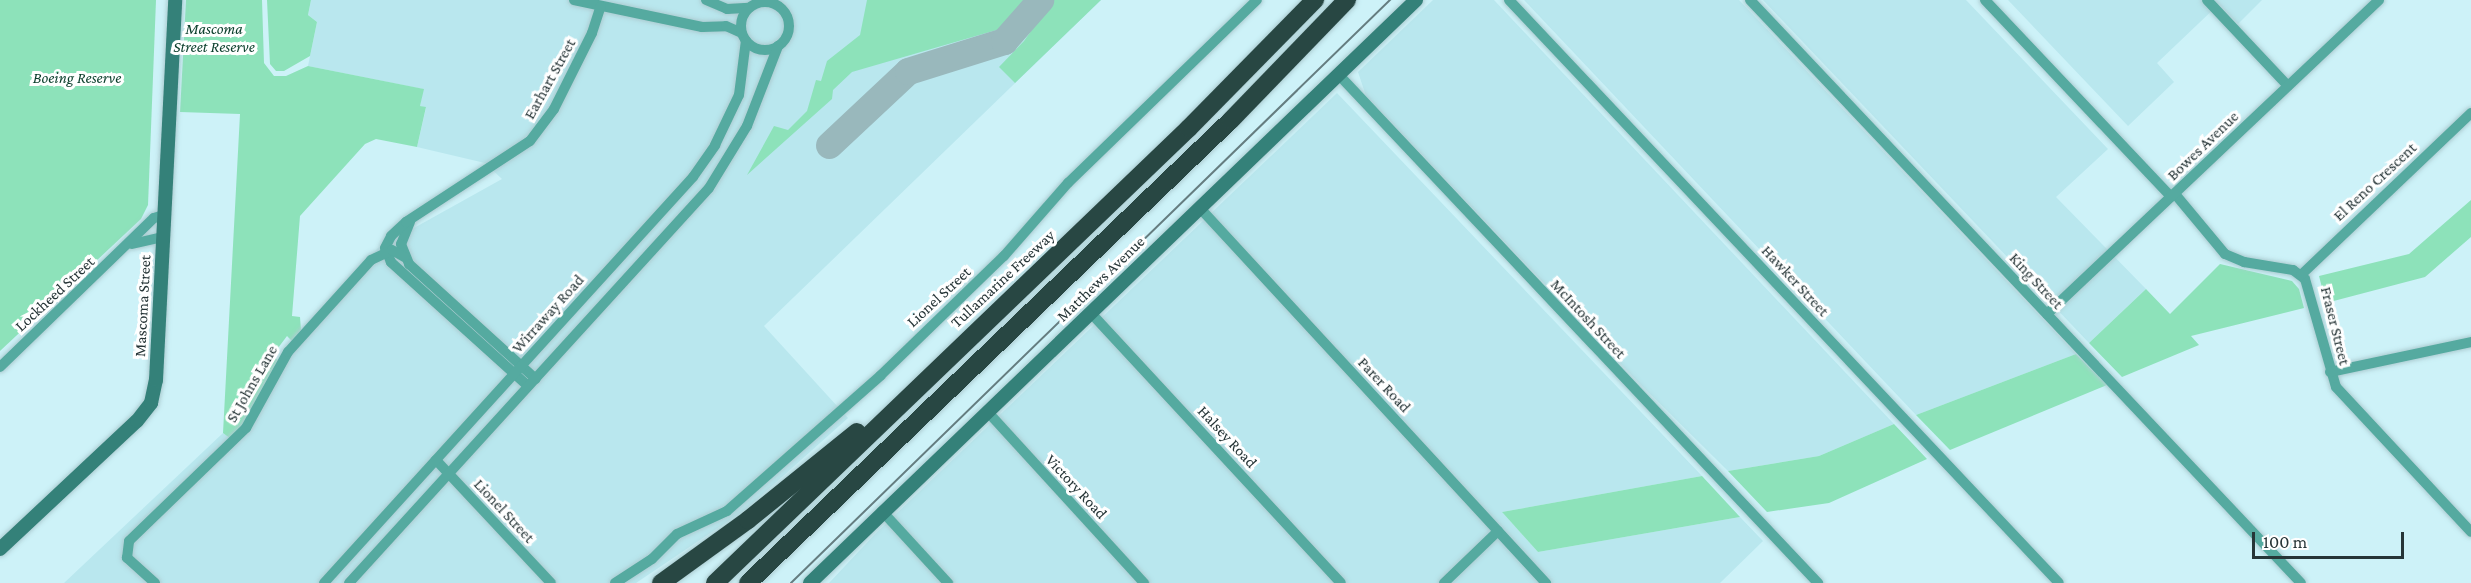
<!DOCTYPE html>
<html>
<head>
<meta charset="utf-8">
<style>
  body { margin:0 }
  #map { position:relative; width:2471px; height:583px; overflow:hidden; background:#cdf2f8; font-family:"Crimson Pro",serif }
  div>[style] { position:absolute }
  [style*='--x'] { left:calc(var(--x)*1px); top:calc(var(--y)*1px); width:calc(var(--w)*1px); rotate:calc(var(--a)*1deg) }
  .built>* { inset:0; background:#b9e7ee }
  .green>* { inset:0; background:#8de2ba }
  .taxiway>* { height:27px; margin:-13.5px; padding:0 13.5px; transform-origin:13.5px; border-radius:13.5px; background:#99b8bc }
  .roads { filter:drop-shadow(0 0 2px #acccd1) drop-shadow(0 0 2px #acccd1) }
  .minor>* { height:10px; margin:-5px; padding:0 5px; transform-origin:5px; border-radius:5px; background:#55aaa0 }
  .minor>.ring { margin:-5px; padding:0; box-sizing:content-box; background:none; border:10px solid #55aaa0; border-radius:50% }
  .secondary>* { height:14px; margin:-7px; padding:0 7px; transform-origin:7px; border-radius:7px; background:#348179 }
  .motorway>* { height:18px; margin:-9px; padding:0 9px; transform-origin:9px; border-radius:9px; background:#284743 }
  .tram>* { height:1.5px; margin:-0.75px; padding:0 0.75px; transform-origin:0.75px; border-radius:0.75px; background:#657d80 }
  span { translate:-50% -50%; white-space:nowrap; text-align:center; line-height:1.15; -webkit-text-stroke:6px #fff; paint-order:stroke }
  .park-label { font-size:16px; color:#093d2a; font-style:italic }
  .street-label { font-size:16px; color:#263537 }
  .scale { position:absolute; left:2252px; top:532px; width:152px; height:27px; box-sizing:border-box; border:3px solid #263537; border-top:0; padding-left:8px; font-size:18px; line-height:21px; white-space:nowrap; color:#263537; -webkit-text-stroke:4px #fff; paint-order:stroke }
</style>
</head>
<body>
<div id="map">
  <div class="built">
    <i style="clip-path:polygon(311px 0,1101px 0,764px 326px,848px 418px,746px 509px,636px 583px,64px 583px,223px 433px,230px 438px,301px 330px,378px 248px,502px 179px,485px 163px,417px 147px,426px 108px,420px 106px,423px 89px,308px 66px,317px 22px,308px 15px)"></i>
    <i style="clip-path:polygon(1433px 0,1494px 0,1894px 424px,1819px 456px,1728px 471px,1640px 384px,1366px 96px,1358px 72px)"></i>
    <i style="clip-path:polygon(1524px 0,1739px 0,2076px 354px,1916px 415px)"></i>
    <i style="clip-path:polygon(1763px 0,1966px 0,2108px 149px,2056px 197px,2146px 289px,2089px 343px)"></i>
    <i style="clip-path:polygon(2008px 0,2262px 0,2238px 24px,2219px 4px,2157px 63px,2174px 82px,2128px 126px)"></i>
    <i style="clip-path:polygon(1337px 93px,1702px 476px,1502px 512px,1538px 552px,1740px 517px,1763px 541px,1720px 583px,829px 583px,875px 534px)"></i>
  </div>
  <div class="green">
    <i style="clip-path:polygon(0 0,156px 0,148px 205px,141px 219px,0 351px)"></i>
    <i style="clip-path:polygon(186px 0,262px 0,264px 63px,274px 76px,286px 76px,308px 66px,424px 89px,420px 106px,426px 107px,417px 147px,376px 139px,365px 144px,300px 216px,292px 316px,300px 317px,301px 330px,292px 341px,287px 336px,272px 356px,278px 360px,252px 413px,231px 439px,223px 433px,240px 114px,180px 112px)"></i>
    <i style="clip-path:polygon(267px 0,311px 0,308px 15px,317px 22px,310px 56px,284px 71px,276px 71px,270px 64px)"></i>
    <i style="clip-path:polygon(867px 0,1027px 0,1000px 29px,852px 72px,833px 90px,832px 99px,747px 175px,774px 126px,788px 130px,807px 111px,816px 80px,821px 81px,827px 61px,860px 35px)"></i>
    <i style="clip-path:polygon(1053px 0,1101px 0,1015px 83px,999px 67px,1024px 41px)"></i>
    <i style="clip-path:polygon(2471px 200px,2471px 237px,2425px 277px,2326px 303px,2319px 276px,2409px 254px)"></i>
    <i style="clip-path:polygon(2220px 264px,2292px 281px,2299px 289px,2304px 308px,2191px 336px,2199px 345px,2122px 377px,2089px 343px,2146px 289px,2170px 314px)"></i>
    <i style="clip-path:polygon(2076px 354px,2107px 385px,1950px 450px,1916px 415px)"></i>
    <i style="clip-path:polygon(1894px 424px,1927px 459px,1829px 503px,1767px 512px,1728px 471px,1819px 456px)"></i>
    <i style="clip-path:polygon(1702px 476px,1740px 517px,1538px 552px,1502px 512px)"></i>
  </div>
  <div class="taxiway">
    <i style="--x:829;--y:145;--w:108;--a:-43.1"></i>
    <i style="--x:908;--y:71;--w:101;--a:-17.4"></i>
    <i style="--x:1004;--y:41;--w:55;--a:-48.7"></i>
  </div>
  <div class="roads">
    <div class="minor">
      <i style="--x:574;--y:0;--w:131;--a:11.9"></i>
      <i style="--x:702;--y:27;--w:24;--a:-2"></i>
      <i style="--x:726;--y:26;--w:17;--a:24"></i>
      <i style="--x:706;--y:0;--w:23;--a:23"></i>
      <i style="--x:727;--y:9;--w:22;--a:-3"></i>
      <i style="--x:1509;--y:0;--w:801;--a:46.67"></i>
      <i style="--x:1750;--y:0;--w:802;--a:46.62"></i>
      <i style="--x:1985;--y:0;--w:271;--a:46.6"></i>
      <i style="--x:2207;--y:0;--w:118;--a:46.7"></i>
      <i class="ring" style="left:741px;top:2px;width:38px;height:38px"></i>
      <i style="--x:1338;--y:74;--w:700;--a:46.68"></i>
      <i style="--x:2175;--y:194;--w:78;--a:50.2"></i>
      <i style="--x:2225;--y:254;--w:21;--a:23"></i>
      <i style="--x:2244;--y:262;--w:50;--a:9.3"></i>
      <i style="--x:2293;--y:270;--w:15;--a:37"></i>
      <i style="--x:2305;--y:279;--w:112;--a:74"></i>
      <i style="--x:2336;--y:387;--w:198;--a:47"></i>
      <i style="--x:1199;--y:207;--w:512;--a:47.3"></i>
      <i style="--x:410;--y:222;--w:24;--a:112"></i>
      <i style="--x:401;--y:244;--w:22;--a:68"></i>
      <i style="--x:409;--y:264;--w:171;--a:42.2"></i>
      <i style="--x:132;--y:244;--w:32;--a:-13"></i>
      <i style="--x:2301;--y:275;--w:235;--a:-43.6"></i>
      <i style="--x:1090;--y:312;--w:369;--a:47.2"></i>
      <i style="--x:2047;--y:314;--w:457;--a:-43.4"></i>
      <i style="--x:0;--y:367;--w:214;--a:-44.1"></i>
      <i style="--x:154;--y:218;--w:9;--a:-18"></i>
      <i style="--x:2330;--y:372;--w:144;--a:-12"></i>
      <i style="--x:528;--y:386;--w:185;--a:-137.9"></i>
      <i style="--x:391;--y:262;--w:15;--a:-113"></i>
      <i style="--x:385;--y:248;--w:13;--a:-63"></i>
      <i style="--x:391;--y:236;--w:21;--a:-43"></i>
      <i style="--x:406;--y:222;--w:148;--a:-33.2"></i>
      <i style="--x:530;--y:141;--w:40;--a:-53"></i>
      <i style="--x:554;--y:109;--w:85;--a:-63.4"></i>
      <i style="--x:592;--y:33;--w:28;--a:-72"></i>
      <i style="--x:987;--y:411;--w:233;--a:47.6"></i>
      <i style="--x:436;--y:460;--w:168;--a:46.9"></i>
      <i style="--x:882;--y:511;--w:98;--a:47.5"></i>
      <i style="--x:155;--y:583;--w:38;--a:-138"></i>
      <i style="--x:127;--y:558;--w:17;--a:-83"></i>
      <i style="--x:129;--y:541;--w:163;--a:-44"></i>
      <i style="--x:246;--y:428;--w:87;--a:-61.1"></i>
      <i style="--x:288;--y:352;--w:124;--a:-47.9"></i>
      <i style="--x:371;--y:260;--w:23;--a:-25"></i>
      <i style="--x:392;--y:250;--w:14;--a:30"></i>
      <i style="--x:324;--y:583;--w:549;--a:-47.73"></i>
      <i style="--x:693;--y:177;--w:39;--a:-55"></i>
      <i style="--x:715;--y:145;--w:55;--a:-64.4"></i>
      <i style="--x:739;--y:95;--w:55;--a:-82.7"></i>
      <i style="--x:349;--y:583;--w:534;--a:-47.65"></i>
      <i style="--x:709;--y:188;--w:73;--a:-58.5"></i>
      <i style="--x:747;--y:126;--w:86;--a:-68.8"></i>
      <i style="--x:615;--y:583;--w:44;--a:-33"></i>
      <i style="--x:652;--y:559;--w:35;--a:-45"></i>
      <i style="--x:677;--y:534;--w:55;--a:-24.7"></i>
      <i style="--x:727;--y:511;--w:205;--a:-41.4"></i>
      <i style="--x:881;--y:375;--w:171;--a:-44.1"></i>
      <i style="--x:1004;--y:256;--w:97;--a:-48.8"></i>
      <i style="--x:1068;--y:183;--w:263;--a:-44.1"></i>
      <i style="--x:1444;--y:583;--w:75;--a:-43.9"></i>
    </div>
    <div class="secondary">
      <i style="--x:0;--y:549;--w:187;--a:-43.1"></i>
      <i style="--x:137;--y:421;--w:23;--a:-52"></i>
      <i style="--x:151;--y:403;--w:24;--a:-78"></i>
      <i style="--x:156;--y:380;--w:380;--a:-87.1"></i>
      <i style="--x:810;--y:583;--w:841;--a:-43.89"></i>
    </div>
    <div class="motorway">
      <i style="--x:661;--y:583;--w:107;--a:-35.9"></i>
      <i style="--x:748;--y:520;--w:140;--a:-38.9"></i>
      <i style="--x:715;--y:583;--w:657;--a:-43.83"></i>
      <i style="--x:1189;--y:128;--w:180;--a:-45.5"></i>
      <i style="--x:748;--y:583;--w:669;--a:-43.79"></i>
      <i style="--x:1231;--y:120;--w:167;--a:-46"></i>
    </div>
  </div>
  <div class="tram">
    <i style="--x:791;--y:583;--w:836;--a:-44.22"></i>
  </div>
  <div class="park-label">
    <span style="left:214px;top:38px">Mascoma<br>Street Reserve</span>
    <span style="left:77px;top:78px">Boeing Reserve</span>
  </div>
  <div class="street-label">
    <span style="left:550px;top:79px;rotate:-61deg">Earhart Street</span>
    <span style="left:2203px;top:146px;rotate:-44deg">Bowes Avenue</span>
    <span style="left:2375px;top:182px;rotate:-43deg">El Reno Crescent</span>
    <span style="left:1003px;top:279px;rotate:-43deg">Tullamarine Freeway</span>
    <span style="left:1101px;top:279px;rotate:-44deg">Matthews Avenue</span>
    <span style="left:1795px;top:281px;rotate:47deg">Hawker Street</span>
    <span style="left:2036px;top:281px;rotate:47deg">King Street</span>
    <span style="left:55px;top:294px;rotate:-43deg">Lockheed Street</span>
    <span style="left:939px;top:297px;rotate:-43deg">Lionel Street</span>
    <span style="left:143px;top:306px;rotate:-87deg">Mascoma Street</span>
    <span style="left:548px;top:314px;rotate:-48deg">Wirraway Road</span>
    <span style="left:1588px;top:319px;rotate:47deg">McIntosh Street</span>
    <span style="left:2335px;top:326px;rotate:76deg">Fraser Street</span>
    <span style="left:252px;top:384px;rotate:-60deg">St Johns Lane</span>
    <span style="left:1384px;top:385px;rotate:47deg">Parer Road</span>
    <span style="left:1227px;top:437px;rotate:47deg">Halsey Road</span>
    <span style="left:1076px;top:487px;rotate:47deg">Victory Road</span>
    <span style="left:504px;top:511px;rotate:47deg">Lionel Street</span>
  </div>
  <div class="scale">100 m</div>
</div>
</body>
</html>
